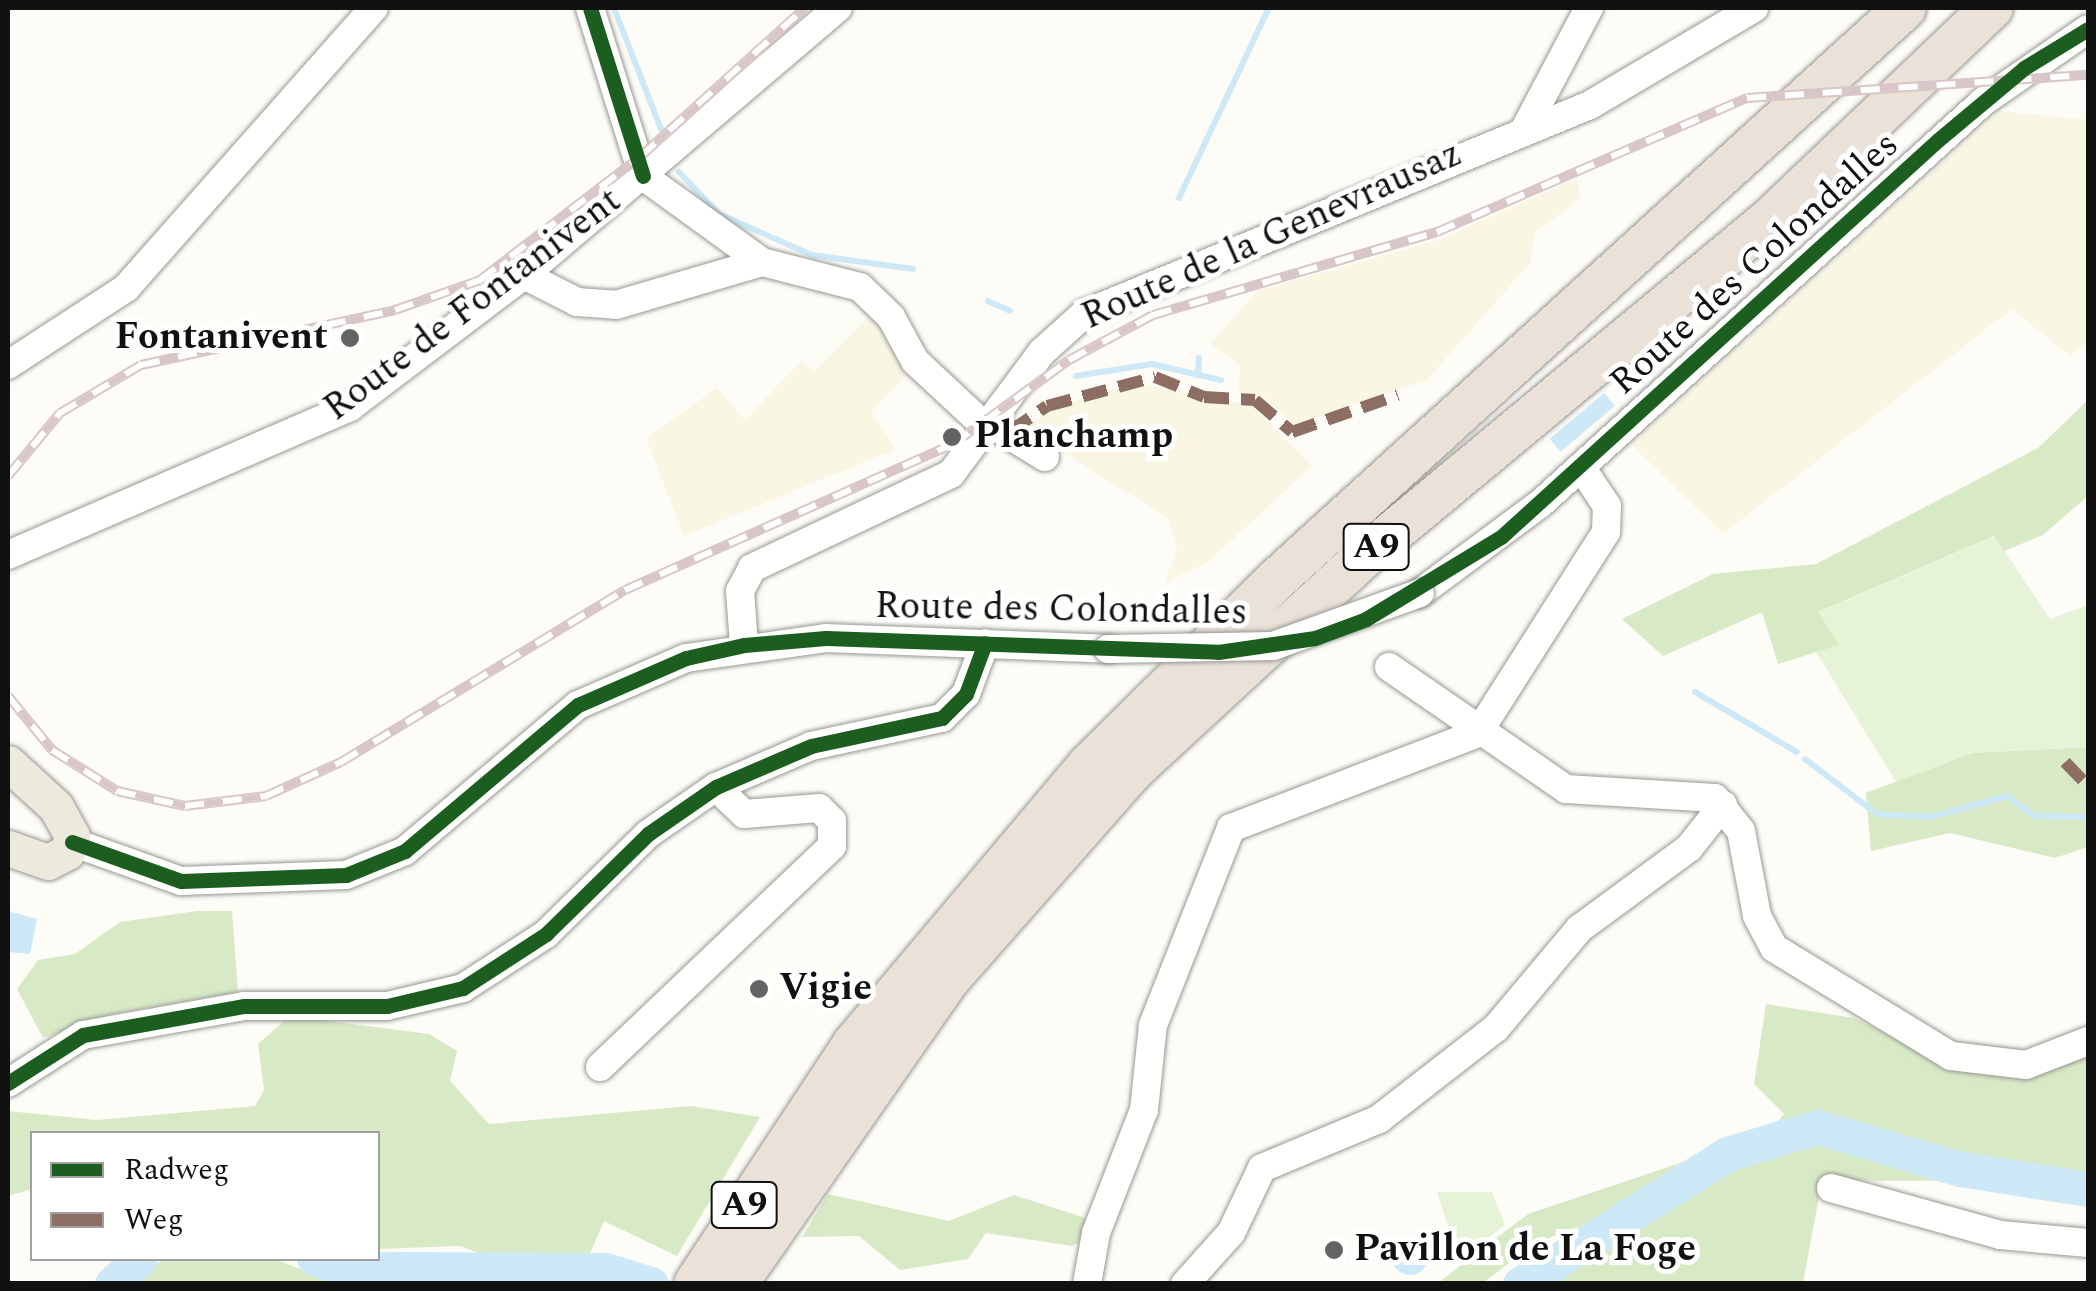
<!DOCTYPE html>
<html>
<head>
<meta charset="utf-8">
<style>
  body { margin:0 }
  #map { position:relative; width:2096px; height:1291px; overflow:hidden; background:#fdfcf7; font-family:Spectral,serif }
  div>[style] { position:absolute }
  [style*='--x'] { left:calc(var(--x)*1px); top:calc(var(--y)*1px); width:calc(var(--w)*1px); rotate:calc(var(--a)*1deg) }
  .farmland>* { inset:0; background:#f9f7e4 }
  .green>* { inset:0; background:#e7f3d7 }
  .forest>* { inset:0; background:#d8eac5 }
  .water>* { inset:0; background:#cde8f7; transform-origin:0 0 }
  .round { border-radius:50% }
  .stream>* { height:6px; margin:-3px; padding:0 3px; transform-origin:3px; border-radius:3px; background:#cde8f7 }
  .river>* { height:35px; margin:-17.5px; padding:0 17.5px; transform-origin:17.5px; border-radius:17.5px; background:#cde8f7 }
  .roads { filter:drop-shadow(0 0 2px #979795) drop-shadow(0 0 2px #979795) }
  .minor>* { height:28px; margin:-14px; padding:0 14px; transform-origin:14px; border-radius:14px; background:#fffffe }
  .major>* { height:35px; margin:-17.5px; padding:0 17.5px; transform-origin:17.5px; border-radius:17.5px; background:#ede9dc }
  .highway>* { height:42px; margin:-21px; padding:0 21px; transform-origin:21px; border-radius:21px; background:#eae1d8 }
  .rail>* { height:10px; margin-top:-5px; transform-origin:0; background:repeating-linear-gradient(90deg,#fff 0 19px,#d9c6c7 0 38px); box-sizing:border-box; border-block:2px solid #d9c6c7 }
  .bridges { filter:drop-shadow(0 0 2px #979795) drop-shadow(0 0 2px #979795) }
  .minor-bridge>* { height:28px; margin:-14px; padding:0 14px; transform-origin:14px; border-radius:14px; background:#fffffe }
  .quiet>* { height:12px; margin-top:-6px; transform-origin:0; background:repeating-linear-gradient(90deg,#8d6e63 0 25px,transparent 0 37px) }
  .cycleway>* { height:15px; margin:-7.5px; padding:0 7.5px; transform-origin:7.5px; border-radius:7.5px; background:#1b5e20 }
  .dots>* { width:28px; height:28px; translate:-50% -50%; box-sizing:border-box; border:5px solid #fff; border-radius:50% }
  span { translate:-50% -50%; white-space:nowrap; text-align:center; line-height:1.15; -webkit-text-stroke:10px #fff; paint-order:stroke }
  .shield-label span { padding:2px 8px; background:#fff; border:2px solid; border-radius:8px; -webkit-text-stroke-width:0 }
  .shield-label { font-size:35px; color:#111; font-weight:700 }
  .street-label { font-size:38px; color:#111 }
  .poi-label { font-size:38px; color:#111; font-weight:700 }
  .right { translate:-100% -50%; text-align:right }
  .left { translate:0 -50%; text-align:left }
  .frame { position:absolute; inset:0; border:10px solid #111; pointer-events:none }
  .legend { position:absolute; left:30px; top:1131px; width:350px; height:130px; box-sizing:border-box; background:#fff; border:2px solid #a0a0a0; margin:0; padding:12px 18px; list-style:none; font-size:30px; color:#111 }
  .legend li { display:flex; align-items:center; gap:20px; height:50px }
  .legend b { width:50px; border:2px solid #a0a0a0 }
</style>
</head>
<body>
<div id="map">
  <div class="farmland">
    <i style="clip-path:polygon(1999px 111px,2088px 120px,2088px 342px,2070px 356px,2012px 309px,1723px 534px,1631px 444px)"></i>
    <i style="clip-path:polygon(1577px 178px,1580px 199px,1534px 233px,1531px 262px,1427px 380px,1295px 425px,1263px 396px,1238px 391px,1240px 365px,1210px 344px,1257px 291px,1441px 239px)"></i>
    <i style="clip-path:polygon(877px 309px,909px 372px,871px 411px,896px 449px,684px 536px,646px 438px,717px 388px,745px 420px,802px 360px,815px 371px)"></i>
    <i style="clip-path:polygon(1131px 383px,1252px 406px,1312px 466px,1208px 562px,1165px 582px,1177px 547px,1168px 518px,1026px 430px,1047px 410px)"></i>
  </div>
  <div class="green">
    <i style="clip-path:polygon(1995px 536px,2050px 619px,2088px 605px,2088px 747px,1973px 753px,1896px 782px,1816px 652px,1838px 644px,1817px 613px)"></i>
    <i style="clip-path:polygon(1437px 1192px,1492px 1192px,1505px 1225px,1459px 1260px)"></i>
  </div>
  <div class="forest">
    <i style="clip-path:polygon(2088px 400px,2088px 496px,2043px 535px,2004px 551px,1994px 536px,1818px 612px,1839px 645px,1778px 664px,1762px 612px,1663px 656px,1622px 619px,1713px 574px,1816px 564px,2038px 448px)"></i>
    <i style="clip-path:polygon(2088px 747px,2088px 847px,2055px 858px,1950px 833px,1871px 851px,1866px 793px,1973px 753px)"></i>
    <i style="clip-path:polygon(197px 911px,232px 911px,238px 992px,117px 1013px,43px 1038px,17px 989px,38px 960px,75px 954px,120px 922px)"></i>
    <i style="clip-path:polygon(1766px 1004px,1854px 1018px,1963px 1072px,2051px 1061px,2088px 1045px,2088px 1180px,1822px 1181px,1803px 1283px,1511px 1284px,1618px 1237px,1750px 1158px,1784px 1114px,1754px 1084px)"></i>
    <i style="clip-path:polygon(290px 1016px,429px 1034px,457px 1051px,450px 1081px,489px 1124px,691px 1106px,760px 1117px,677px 1256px,604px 1221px,585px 1265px,499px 1260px,459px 1246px,378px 1249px,378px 1134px,32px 1134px,32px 1189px,8px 1196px,8px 1111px,97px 1120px,255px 1106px,264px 1090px,258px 1044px)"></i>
    <i style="clip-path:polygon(1698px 1157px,1625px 1210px,1535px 1243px,1483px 1283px,1438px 1283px,1528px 1214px)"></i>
    <i style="clip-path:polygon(828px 1194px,949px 1221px,1014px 1195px,1089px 1219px,1096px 1233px,1072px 1246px,986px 1233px,968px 1259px,900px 1270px,859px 1236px,802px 1237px)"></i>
    <i style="clip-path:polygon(166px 1258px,274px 1259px,338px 1283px,129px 1283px)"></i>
  </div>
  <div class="water">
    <i style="left:1604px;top:393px;width:17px;height:71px;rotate:50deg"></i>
    <i style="clip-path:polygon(8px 911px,37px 919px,30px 954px,8px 952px)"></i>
    <i class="round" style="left:1392px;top:1239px;width:36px;height:36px"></i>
  </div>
  <div class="stream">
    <i style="--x:614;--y:8;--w:130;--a:68.8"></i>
    <i style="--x:679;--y:172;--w:58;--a:46.4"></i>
    <i style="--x:719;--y:214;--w:102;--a:23.8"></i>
    <i style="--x:812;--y:255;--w:102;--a:7.9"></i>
    <i style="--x:1179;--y:198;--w:210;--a:-64.7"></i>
    <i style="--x:988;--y:301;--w:24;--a:24"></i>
    <i style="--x:1198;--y:375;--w:17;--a:-87"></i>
    <i style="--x:1076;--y:376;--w:77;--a:-9"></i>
    <i style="--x:1152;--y:364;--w:71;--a:13.1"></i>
    <i style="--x:1695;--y:692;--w:118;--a:30.5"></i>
    <i style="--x:1805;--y:759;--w:91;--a:37.4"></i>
    <i style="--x:1877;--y:814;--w:53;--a:3.2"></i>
    <i style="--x:1930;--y:817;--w:81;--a:-15.1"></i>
    <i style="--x:2008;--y:796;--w:33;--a:38"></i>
    <i style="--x:2034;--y:816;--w:54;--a:1.1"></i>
  </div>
  <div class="river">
    <i style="--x:314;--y:1258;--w:35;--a:18"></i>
    <i style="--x:347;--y:1269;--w:258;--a:0.2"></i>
    <i style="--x:605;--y:1270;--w:48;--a:16.9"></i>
    <i style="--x:112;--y:1284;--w:38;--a:-43"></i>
    <i style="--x:1520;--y:1284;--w:244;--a:-32.1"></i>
    <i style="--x:1727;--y:1154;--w:94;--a:-16.7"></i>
    <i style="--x:1817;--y:1127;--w:149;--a:16.4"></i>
    <i style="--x:1960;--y:1169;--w:130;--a:8.9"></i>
  </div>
  <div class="roads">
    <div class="minor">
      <i style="--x:590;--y:8;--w:176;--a:72.5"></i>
      <i style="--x:1526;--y:127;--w:135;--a:-62.1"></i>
      <i style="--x:643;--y:176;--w:147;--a:35.9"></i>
      <i style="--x:762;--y:262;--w:101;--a:14.3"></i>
      <i style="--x:860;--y:287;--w:43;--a:44.1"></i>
      <i style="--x:891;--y:317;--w:50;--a:61.4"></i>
      <i style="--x:915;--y:361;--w:101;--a:43"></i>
      <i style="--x:524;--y:275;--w:59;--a:27"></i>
      <i style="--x:577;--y:302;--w:39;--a:4"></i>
      <i style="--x:616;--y:305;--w:152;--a:-16.4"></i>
      <i style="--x:8;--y:365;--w:141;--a:-33.1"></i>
      <i style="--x:126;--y:288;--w:374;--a:-48.5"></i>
      <i style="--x:993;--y:425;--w:61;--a:31.6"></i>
      <i style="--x:8;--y:555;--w:373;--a:-23.4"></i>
      <i style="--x:350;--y:407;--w:218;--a:-37.2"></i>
      <i style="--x:524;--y:275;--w:412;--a:-40.4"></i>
      <i style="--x:1420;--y:593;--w:149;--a:-36.6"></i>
      <i style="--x:1540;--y:504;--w:600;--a:-42.23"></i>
      <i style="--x:1984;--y:101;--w:126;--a:-34.7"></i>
      <i style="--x:744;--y:645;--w:54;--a:-94.2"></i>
      <i style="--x:740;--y:591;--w:26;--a:-62"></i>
      <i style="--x:752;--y:568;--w:220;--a:-25.3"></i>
      <i style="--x:951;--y:474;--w:152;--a:-53.3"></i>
      <i style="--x:1042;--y:352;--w:57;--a:-42.1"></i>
      <i style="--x:1084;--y:314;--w:547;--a:-22.44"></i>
      <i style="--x:1590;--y:105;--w:191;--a:-30.6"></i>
      <i style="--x:1389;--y:667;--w:215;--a:34.6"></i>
      <i style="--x:1566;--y:789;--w:149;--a:3.5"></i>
      <i style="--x:1715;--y:798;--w:42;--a:51.8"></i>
      <i style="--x:1741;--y:831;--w:86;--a:79.3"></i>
      <i style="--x:1757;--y:916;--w:36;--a:62"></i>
      <i style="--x:1774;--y:948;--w:207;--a:31.4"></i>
      <i style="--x:1951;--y:1056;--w:76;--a:6.8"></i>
      <i style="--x:2026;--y:1065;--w:66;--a:-21.2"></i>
      <i style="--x:72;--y:842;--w:116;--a:19.7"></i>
      <i style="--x:181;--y:881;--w:165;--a:-2.1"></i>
      <i style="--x:346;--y:875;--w:64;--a:-22.1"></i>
      <i style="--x:405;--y:851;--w:226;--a:-40.2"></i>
      <i style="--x:578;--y:705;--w:118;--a:-23.5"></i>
      <i style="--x:686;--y:658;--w:141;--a:-8.1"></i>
      <i style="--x:826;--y:638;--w:282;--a:2.2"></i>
      <i style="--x:600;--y:1067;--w:320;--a:-43.6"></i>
      <i style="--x:832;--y:846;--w:25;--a:-90"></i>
      <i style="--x:832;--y:821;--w:18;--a:-135"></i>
      <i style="--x:819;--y:808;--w:75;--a:175.4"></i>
      <i style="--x:744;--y:814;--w:39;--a:-136"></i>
      <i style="--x:8;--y:1083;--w:89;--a:-32.6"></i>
      <i style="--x:83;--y:1035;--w:164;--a:-10.2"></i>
      <i style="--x:244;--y:1006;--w:143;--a:0"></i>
      <i style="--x:387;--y:1006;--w:78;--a:-13.3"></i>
      <i style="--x:463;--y:988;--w:99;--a:-33"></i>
      <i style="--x:546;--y:934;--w:143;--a:-44.4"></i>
      <i style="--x:648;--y:834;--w:83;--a:-34.7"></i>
      <i style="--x:716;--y:787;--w:103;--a:-23.3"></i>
      <i style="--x:811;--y:746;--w:134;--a:-12.1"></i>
      <i style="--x:942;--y:718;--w:34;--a:-45"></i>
      <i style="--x:966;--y:694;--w:54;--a:-69.6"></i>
      <i style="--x:1831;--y:1188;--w:175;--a:15.5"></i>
      <i style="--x:2000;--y:1235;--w:88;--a:5.2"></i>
      <i style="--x:1087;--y:1284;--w:52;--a:-80"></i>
      <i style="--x:1096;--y:1233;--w:132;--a:-68.7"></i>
      <i style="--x:1144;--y:1110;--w:85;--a:-84"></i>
      <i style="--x:1153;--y:1025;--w:212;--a:-68.4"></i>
      <i style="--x:1231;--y:828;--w:265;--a:-21"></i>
      <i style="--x:1478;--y:733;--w:238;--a:-57.5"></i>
      <i style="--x:1606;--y:532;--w:26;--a:-88"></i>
      <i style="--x:1607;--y:506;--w:47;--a:-123.7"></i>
      <i style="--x:1185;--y:1284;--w:69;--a:-48"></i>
      <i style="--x:1231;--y:1233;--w:72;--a:-64.5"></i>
      <i style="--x:1262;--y:1168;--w:127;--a:-22.7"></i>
      <i style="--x:1379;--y:1119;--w:148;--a:-37.9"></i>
      <i style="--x:1496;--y:1028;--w:129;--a:-50"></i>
      <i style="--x:1579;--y:929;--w:137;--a:-36.4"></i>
      <i style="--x:1689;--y:848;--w:55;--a:-51.7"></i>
    </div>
    <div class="major">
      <i style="--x:8;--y:763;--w:65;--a:42.5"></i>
      <i style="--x:56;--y:807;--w:33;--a:61"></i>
      <i style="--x:72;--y:836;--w:17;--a:107"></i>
      <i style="--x:67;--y:852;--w:21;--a:152"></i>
      <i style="--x:48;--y:862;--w:42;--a:-160.7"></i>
    </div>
    <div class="highway">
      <i style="--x:695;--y:1284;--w:287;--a:-56.5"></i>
      <i style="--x:853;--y:1045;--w:366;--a:-49.9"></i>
      <i style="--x:1089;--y:765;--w:263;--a:-44.7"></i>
      <i style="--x:1276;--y:580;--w:850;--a:-42.28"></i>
      <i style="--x:736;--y:1284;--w:371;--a:-55.1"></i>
      <i style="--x:948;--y:980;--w:280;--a:-48.6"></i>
      <i style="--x:1133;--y:770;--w:328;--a:-42.7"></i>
      <i style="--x:1374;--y:548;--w:513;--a:-39.71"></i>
      <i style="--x:1769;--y:220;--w:308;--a:-43.6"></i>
    </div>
  </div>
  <div class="rail">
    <i style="--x:8;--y:476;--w:82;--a:-50.5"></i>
    <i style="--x:60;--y:413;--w:94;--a:-30.7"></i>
    <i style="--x:141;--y:365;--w:260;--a:-12.2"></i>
    <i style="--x:395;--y:310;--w:90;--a:-19.4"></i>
    <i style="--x:480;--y:280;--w:203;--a:-37.6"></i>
    <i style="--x:641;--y:156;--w:221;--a:-42.1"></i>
    <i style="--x:8;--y:696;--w:70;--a:50.8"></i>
    <i style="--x:52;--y:750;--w:77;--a:32.2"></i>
    <i style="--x:117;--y:791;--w:70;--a:12.4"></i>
    <i style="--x:185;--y:806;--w:82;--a:-7"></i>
    <i style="--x:266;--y:796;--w:82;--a:-24.4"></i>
    <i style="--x:341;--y:762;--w:332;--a:-31.2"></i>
    <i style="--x:625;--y:590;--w:359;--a:-24"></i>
    <i style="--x:953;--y:444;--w:143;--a:-35.9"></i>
    <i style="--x:1069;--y:360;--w:95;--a:-28.2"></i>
    <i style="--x:1153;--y:315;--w:296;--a:-16.3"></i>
    <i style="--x:1437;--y:232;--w:338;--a:-23.4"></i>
    <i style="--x:1747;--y:98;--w:342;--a:-3.9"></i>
  </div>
  <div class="bridges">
    <div class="minor-bridge">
      <i style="--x:1108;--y:649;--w:165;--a:-1"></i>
      <i style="--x:1273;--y:646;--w:156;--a:-19.8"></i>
    </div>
  </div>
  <div class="quiet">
    <i style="--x:1009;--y:432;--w:46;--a:-34.4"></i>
    <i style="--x:1047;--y:406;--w:112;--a:-15"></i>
    <i style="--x:1155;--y:377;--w:53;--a:22.2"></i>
    <i style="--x:1204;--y:397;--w:51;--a:3.4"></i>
    <i style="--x:1255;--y:400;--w:49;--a:40.9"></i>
    <i style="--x:1292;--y:432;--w:112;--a:-19.2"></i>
    <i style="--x:2065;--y:762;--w:33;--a:46"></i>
  </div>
  <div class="cycleway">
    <i style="--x:590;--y:8;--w:176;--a:72.5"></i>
    <i style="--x:72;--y:842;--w:116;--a:19.7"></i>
    <i style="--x:181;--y:881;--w:165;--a:-2.1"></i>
    <i style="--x:346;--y:875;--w:64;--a:-22.1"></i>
    <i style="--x:405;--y:851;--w:226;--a:-40.2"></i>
    <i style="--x:578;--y:705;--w:118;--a:-23.5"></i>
    <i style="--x:686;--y:658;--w:59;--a:-12.6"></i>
    <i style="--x:744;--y:645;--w:82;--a:-4.9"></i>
    <i style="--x:826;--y:638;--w:392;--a:2"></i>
    <i style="--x:1218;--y:652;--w:98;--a:-8.2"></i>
    <i style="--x:1315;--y:638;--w:54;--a:-20.4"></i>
    <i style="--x:1366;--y:619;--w:158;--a:-31.3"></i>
    <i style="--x:1501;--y:537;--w:590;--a:-42.25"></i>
    <i style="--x:1938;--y:140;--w:112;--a:-39.9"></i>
    <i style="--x:2024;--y:68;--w:75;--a:-31.4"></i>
    <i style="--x:8;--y:1083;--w:89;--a:-32.6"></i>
    <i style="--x:83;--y:1035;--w:164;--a:-10.2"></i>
    <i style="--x:244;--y:1006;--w:143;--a:0"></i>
    <i style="--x:387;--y:1006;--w:78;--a:-13.3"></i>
    <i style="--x:463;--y:988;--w:99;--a:-33"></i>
    <i style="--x:546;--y:934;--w:143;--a:-44.4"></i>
    <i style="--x:648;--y:834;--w:83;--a:-34.7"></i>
    <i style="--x:716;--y:787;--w:103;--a:-23.3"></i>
    <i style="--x:811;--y:746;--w:134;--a:-12.1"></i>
    <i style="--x:942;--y:718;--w:34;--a:-45"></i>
    <i style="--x:966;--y:694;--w:54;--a:-69.6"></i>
  </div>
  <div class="dots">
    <i style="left:350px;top:338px;background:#646362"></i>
    <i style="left:952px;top:437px;background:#646362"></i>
    <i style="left:759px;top:989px;background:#646362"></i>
    <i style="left:1334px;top:1250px;background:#646362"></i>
  </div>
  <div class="shield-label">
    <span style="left:1376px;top:547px">A9</span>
    <span style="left:744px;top:1205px">A9</span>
  </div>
  <div class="street-label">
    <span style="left:1272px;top:236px;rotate:-24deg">Route de la Genevrausaz</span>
    <span style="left:1755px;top:264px;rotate:-42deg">Route des Colondalles</span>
    <span style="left:473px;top:305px;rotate:-37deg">Route de Fontanivent</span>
    <span style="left:1061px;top:610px;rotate:1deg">Route des Colondalles</span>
  </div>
  <div class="poi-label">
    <span class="right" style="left:328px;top:338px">Fontanivent</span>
    <span class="left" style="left:974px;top:437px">Planchamp</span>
    <span class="left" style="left:779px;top:989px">Vigie</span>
    <span class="left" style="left:1354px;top:1250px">Pavillon de La Foge</span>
  </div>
  <div class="frame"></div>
  <ul class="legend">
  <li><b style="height:12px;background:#1b5e20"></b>Radweg</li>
  <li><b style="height:12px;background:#8d6e63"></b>Weg</li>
  </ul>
</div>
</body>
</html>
